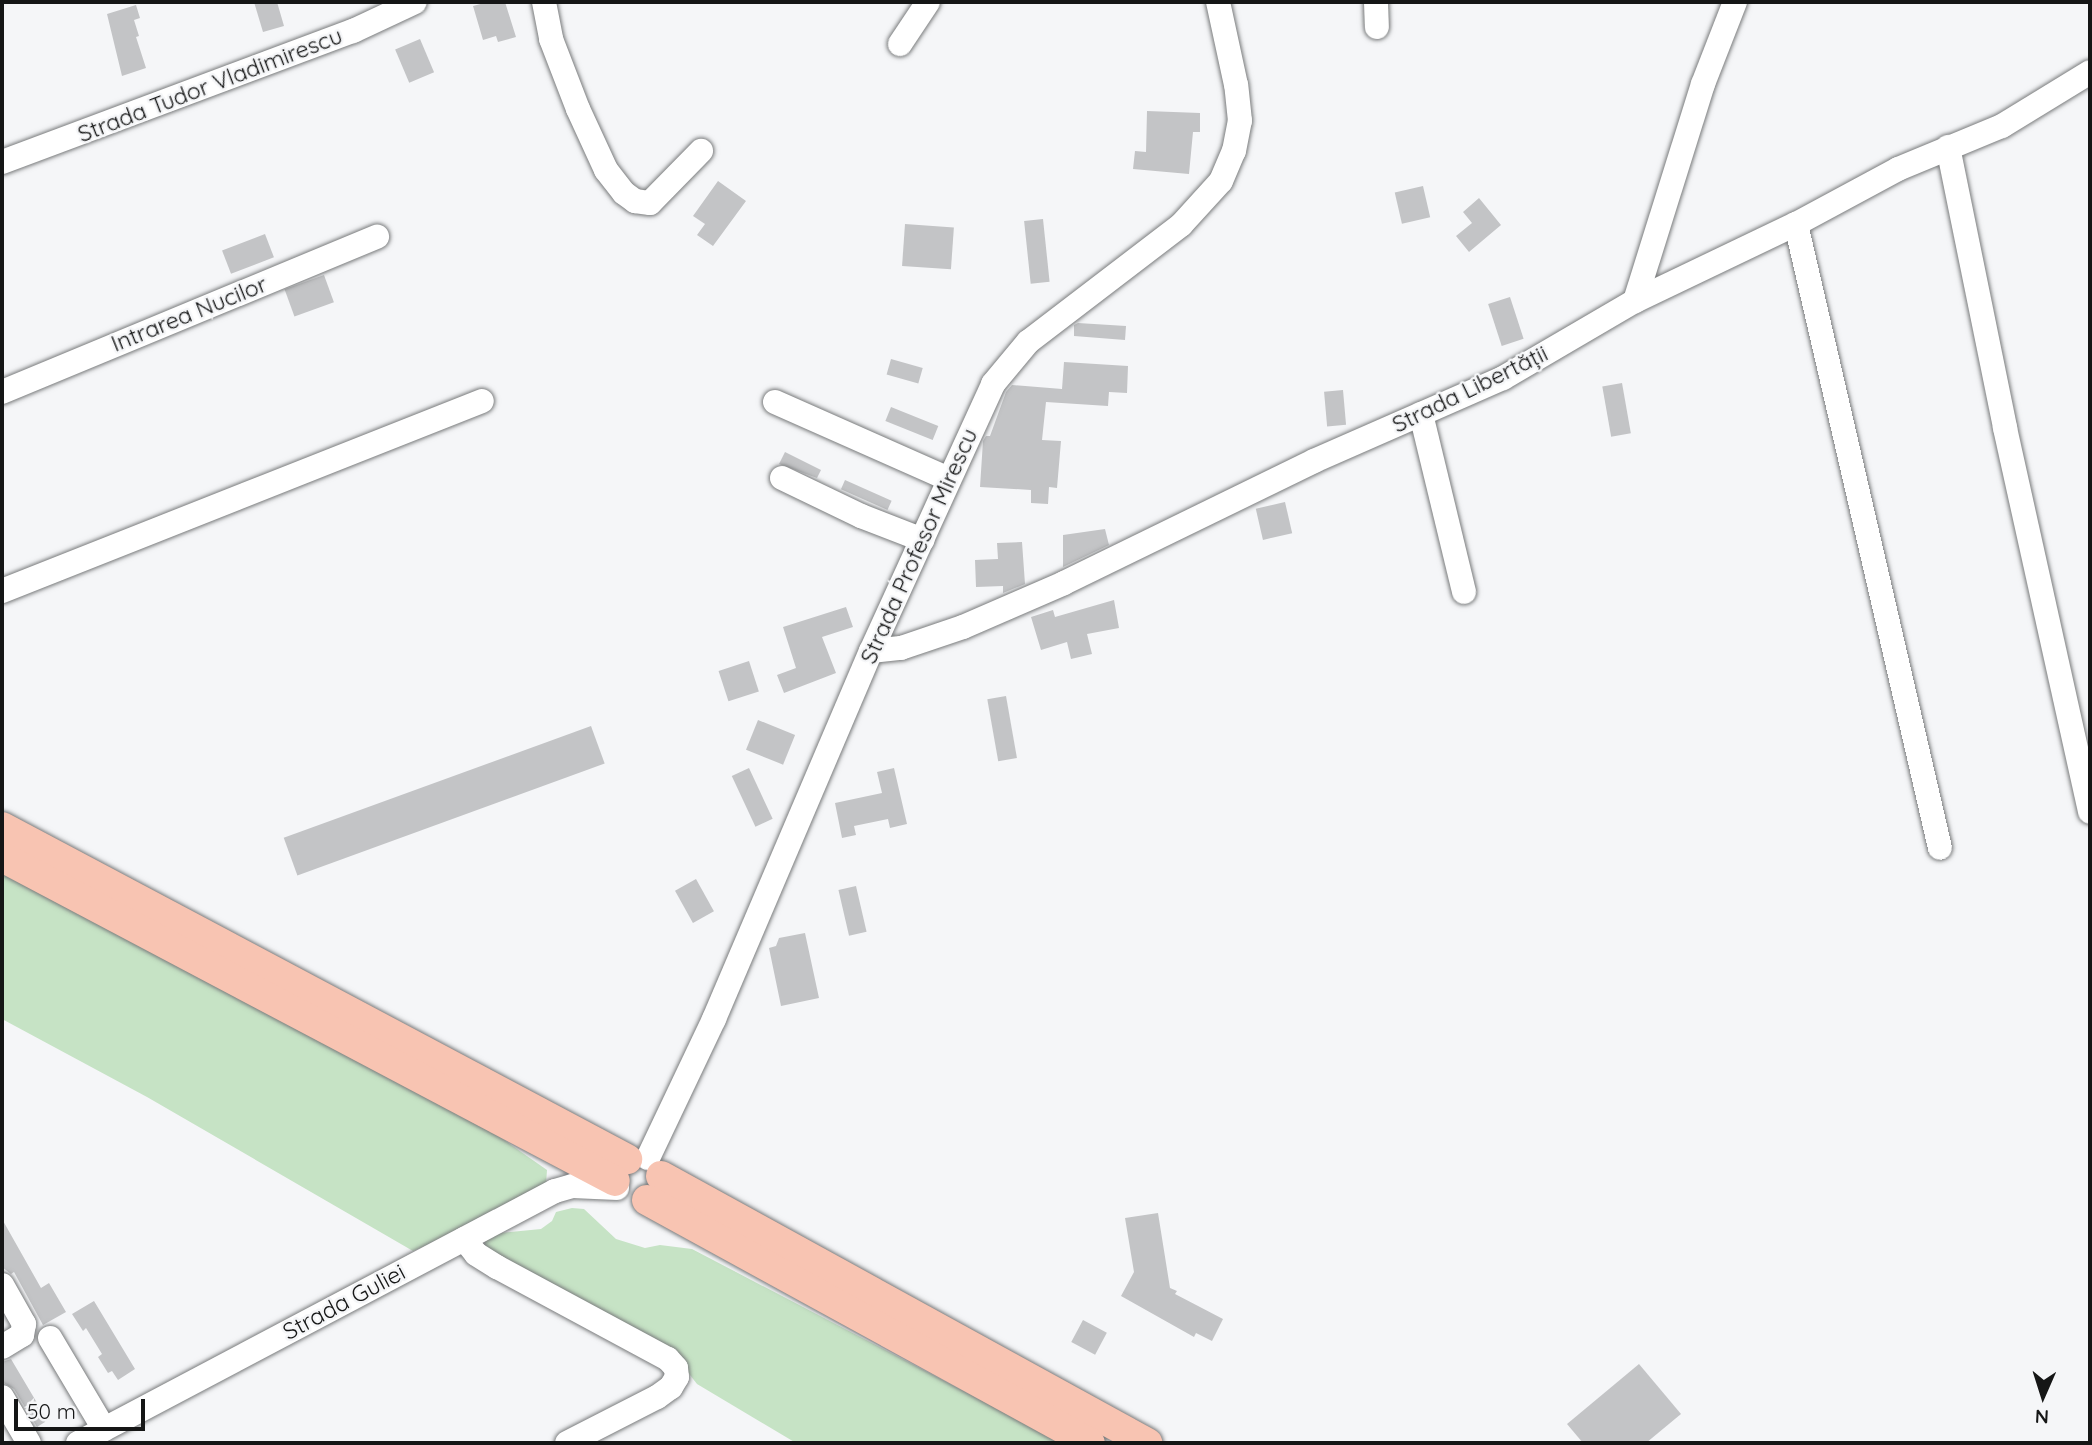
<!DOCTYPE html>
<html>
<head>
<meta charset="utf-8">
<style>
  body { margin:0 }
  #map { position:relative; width:2092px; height:1445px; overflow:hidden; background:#f5f6f8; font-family:Quicksand,sans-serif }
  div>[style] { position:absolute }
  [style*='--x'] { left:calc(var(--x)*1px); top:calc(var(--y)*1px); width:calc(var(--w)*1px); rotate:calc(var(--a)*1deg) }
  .green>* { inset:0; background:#c6e3c5 }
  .building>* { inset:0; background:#c3c4c6; transform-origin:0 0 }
  .roads { filter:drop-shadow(0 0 2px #797b7c) drop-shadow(0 0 2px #797b7c) }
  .minor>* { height:24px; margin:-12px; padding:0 12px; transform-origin:12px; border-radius:12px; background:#fff }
  .major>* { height:30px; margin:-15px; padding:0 15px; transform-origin:15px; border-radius:15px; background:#f8c4b2 }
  span { translate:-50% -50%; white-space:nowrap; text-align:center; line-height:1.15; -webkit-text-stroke:5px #f5f6f8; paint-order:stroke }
  .street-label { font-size:23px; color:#151616 }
  .frame { position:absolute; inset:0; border:4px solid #151616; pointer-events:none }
  .north { position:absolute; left:2008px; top:1361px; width:70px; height:70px; -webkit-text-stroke:5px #f5f6f8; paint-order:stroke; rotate:183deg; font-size:19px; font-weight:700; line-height:28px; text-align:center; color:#151616 }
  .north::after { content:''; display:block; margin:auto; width:24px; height:32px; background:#151616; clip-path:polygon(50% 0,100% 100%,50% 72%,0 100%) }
  .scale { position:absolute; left:14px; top:1399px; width:131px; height:32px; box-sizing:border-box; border:4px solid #151616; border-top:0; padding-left:9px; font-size:21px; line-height:24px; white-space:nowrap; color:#151616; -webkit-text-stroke:5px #f5f6f8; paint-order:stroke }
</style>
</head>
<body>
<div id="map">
  <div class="green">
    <i style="clip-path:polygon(2px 871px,490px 1130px,547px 1170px,546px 1184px,462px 1231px,413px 1251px,147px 1097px,2px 1019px)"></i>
    <i style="clip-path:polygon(572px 1208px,584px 1209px,616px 1239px,645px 1248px,660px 1245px,692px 1249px,1063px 1443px,796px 1443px,697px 1384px,683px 1366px,485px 1249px,485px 1241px,500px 1233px,541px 1229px,552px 1221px,556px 1212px)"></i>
  </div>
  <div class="building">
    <i style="clip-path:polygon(254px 2px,277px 2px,284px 26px,263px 32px)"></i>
    <i style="clip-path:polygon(488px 2px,505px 2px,516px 37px,498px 42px,496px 36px,483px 40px,473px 6px)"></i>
    <i style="clip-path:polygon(136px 5px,140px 18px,134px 20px,139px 36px,136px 37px,146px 68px,122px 76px,107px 14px)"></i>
    <i style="left:420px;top:39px;width:36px;height:27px;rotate:67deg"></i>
    <i style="clip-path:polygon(1147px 111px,1200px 113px,1200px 132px,1193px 132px,1189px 174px,1133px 169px,1135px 151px,1146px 152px)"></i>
    <i style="clip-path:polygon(718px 181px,746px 201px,713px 246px,697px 235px,705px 224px,693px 216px)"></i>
    <i style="left:1423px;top:186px;width:32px;height:29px;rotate:77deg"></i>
    <i style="clip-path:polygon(1479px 198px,1501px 225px,1469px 252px,1456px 236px,1472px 223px,1463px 212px)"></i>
    <i style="left:1043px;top:219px;width:63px;height:19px;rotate:84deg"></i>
    <i style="left:905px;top:224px;width:49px;height:42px;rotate:4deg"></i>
    <i style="left:265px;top:234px;width:25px;height:46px;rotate:69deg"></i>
    <i style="left:324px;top:275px;width:29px;height:42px;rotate:70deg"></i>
    <i style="left:1510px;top:297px;width:44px;height:23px;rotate:72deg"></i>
    <i style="clip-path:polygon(1078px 323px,1126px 326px,1125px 340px,1074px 336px,1074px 325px)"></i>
    <i style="left:891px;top:359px;width:33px;height:16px;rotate:16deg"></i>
    <i style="clip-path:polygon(1064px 362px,1128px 366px,1127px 393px,1109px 392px,1108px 406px,1046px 402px,1042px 440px,1061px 441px,1057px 488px,1049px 487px,1048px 504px,1031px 503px,1031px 490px,980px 487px,983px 441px,986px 436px,990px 436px,1006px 392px,1012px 385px,1062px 389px)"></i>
    <i style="left:1622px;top:383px;width:51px;height:20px;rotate:80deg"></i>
    <i style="left:1343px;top:390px;width:35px;height:19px;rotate:85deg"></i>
    <i style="left:891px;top:407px;width:51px;height:15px;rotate:22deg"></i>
    <i style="clip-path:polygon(785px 452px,821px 470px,817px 478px,779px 464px)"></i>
    <i style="left:845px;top:480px;width:51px;height:10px;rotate:24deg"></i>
    <i style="left:1285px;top:502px;width:32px;height:30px;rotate:77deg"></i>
    <i style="clip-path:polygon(1105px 529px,1109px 545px,1063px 567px,1063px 535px)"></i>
    <i style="clip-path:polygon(1022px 542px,1025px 584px,1003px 593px,1003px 586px,976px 587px,975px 560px,998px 559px,997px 543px)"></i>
    <i style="clip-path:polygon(1114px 600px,1119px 628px,1087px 634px,1092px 654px,1071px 659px,1067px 642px,1041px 650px,1031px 617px,1053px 610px,1055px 617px)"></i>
    <i style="clip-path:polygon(846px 607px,853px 627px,822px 637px,836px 673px,784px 693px,777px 675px,796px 668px,783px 627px)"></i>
    <i style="left:749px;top:661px;width:32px;height:32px;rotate:72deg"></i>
    <i style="left:1006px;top:696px;width:63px;height:19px;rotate:80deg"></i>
    <i style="left:758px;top:720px;width:40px;height:32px;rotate:22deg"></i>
    <i style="left:591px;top:726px;width:40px;height:327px;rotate:70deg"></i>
    <i style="left:749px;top:768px;width:56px;height:19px;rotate:65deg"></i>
    <i style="clip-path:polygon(894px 768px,907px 824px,890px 828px,888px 819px,854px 826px,856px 835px,842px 838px,835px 803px,882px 793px,877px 772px)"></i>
    <i style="left:696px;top:879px;width:37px;height:24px;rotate:61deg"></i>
    <i style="left:856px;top:886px;width:47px;height:18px;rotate:77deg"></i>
    <i style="clip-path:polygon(805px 933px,819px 998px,781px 1006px,769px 948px,776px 946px,779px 938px)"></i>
    <i style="clip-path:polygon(1158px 1213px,1170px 1288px,1177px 1291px,1175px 1294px,1223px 1319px,1212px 1341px,1196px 1333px,1194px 1337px,1121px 1296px,1134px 1272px,1125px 1218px)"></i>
    <i style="clip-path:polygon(2px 1219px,41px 1288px,49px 1283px,66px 1312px,43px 1325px,14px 1272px,11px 1274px,2px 1267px)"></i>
    <i style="clip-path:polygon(94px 1301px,135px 1369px,118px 1380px,112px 1371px,108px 1373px,98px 1357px,102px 1354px,86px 1328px,83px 1331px,72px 1314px)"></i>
    <i style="left:1083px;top:1320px;width:27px;height:25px;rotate:28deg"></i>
    <i style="clip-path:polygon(11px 1359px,46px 1418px,45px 1422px,37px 1427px,14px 1389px,2px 1382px,2px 1362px)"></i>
    <i style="clip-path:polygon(1639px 1364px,1681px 1414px,1646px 1443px,1583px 1443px,1567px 1424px)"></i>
  </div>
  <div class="roads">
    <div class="minor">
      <i style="--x:544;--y:2;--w:38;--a:79"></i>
      <i style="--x:551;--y:39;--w:75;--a:68.9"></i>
      <i style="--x:578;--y:109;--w:67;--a:65.3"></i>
      <i style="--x:606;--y:170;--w:29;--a:52"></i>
      <i style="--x:624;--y:193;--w:14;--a:36"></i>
      <i style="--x:635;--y:201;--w:15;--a:8"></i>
      <i style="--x:650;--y:203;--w:73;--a:-45.6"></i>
      <i style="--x:1376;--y:2;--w:25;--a:88"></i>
      <i style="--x:900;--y:44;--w:50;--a:-56.3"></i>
      <i style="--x:1948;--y:147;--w:287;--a:78.5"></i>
      <i style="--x:2005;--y:428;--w:393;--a:77.5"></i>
      <i style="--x:2;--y:162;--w:375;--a:-20.5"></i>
      <i style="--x:353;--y:31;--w:68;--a:-25.1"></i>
      <i style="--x:1796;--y:224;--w:640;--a:77.01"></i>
      <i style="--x:1635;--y:301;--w:227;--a:-72.6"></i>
      <i style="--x:1703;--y:84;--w:88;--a:-68.7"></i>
      <i style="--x:2;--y:392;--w:406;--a:-22.5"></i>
      <i style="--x:775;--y:402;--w:190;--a:23.9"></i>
      <i style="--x:1421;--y:414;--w:183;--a:76.4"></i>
      <i style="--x:782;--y:478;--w:88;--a:25.7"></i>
      <i style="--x:861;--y:516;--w:66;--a:21.2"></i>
      <i style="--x:2;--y:591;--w:516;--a:-21.6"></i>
      <i style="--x:871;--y:651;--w:30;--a:-6"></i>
      <i style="--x:901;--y:648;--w:65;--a:-18.7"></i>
      <i style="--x:963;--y:627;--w:110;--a:-23.5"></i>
      <i style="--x:1064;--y:583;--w:278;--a:-26"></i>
      <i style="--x:1314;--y:461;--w:206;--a:-23.7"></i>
      <i style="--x:1503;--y:378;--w:153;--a:-30.3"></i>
      <i style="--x:1635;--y:301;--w:178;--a:-25.6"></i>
      <i style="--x:1796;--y:224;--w:116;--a:-28.3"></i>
      <i style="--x:1898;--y:169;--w:113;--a:-22.5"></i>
      <i style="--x:2002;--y:126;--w:103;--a:-31.5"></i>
      <i style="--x:648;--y:1158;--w:154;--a:-64.6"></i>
      <i style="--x:714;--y:1019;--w:400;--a:-66.9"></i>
      <i style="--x:871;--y:651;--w:294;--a:-65.4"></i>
      <i style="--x:993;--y:384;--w:55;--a:-50.2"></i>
      <i style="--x:1028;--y:342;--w:193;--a:-37.4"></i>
      <i style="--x:1181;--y:225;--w:59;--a:-47.7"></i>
      <i style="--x:1221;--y:181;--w:33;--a:-67"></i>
      <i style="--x:1234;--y:151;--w:31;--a:-79"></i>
      <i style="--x:1240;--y:121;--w:36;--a:-96"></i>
      <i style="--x:1236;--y:85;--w:85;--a:-102.2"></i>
      <i style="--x:464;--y:1239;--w:19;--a:51"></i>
      <i style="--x:476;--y:1254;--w:25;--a:32"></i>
      <i style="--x:497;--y:1267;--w:194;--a:28.3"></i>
      <i style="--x:668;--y:1359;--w:12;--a:48"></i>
      <i style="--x:676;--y:1368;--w:9;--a:84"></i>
      <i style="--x:677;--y:1377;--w:12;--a:121"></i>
      <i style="--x:671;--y:1387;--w:17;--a:144"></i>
      <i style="--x:657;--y:1397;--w:101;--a:152.9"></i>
      <i style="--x:2;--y:1285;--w:45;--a:60.6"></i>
      <i style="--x:24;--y:1324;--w:11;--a:100"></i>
      <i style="--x:22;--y:1335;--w:23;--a:149"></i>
      <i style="--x:50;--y:1338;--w:106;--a:59.3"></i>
      <i style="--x:2;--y:1397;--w:53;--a:59.6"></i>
      <i style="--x:78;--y:1443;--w:539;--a:-27.85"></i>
      <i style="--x:555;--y:1191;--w:19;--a:-16"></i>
      <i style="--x:573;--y:1186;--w:44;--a:2.6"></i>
    </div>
    <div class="major">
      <i style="--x:2;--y:827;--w:708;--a:27.98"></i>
      <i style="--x:2;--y:857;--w:693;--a:27.86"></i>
      <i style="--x:661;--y:1176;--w:555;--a:28.78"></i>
      <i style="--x:647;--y:1200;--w:505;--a:28.75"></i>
    </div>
  </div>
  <div class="street-label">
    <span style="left:210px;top:85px;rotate:-21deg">Strada Tudor Vladimirescu</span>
    <span style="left:189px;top:314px;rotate:-22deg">Intrarea Nucilor</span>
    <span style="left:1470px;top:389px;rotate:-26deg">Strada Libertății</span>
    <span style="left:919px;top:546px;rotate:-66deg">Strada Profesor Mirescu</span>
    <span style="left:344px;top:1302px;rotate:-28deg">Strada Guliei</span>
  </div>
  <div class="frame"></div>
  <div class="north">N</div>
  <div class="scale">50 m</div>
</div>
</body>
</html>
